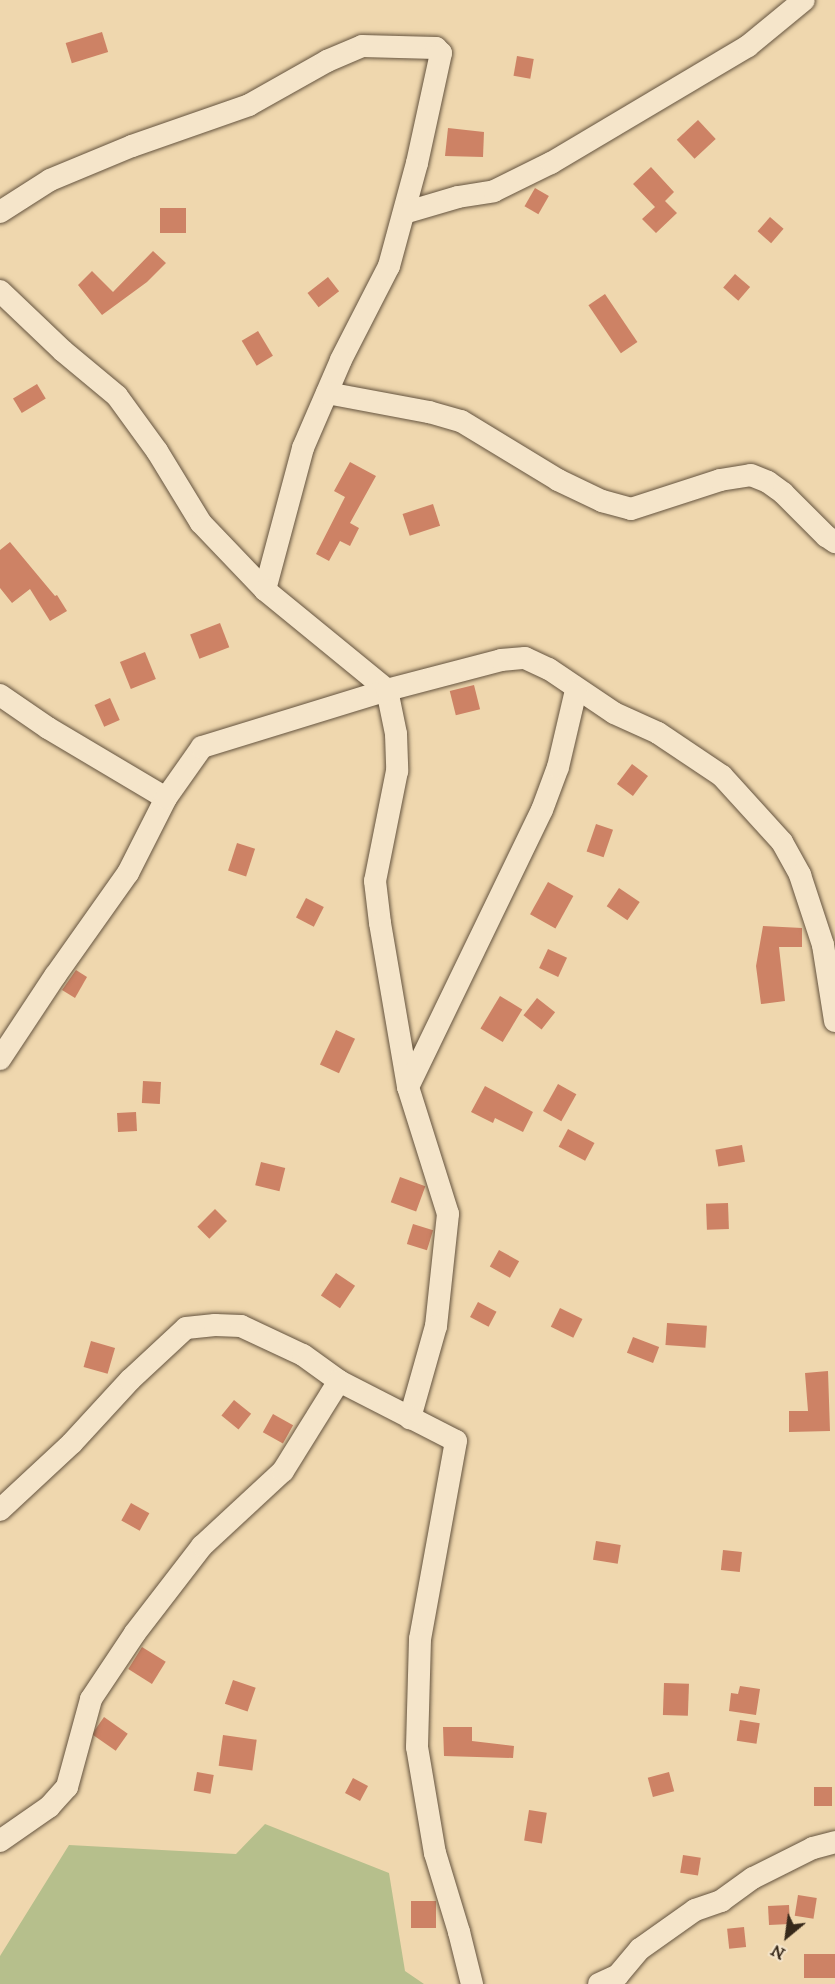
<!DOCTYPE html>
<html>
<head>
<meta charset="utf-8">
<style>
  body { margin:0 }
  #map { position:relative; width:835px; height:1984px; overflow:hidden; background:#efd7ae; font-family:"IM FELL DW Pica",serif }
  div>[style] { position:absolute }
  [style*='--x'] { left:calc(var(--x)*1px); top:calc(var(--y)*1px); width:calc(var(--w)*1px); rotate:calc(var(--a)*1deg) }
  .green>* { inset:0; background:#b6bf8c }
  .building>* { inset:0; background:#cd8265; transform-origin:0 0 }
  .roads { filter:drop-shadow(0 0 2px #65543f) drop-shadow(0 0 2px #65543f) }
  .minor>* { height:22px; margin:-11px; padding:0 11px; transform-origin:11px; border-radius:11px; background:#f5e5ca }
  span { translate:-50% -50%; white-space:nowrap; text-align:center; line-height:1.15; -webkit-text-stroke:6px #f5e5ca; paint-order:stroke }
  .north { position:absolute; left:757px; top:1906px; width:60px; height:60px; -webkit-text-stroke:4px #f5e5ca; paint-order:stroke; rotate:209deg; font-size:16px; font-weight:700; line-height:24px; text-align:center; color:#37291a }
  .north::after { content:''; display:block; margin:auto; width:21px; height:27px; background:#37291a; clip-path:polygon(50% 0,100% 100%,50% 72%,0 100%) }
</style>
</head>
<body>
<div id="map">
  <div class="green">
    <i style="clip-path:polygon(265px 1824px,389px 1873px,405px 1971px,424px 1984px,0 1984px,0 1956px,69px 1845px,236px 1854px)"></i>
  </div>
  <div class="building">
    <i style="left:102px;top:32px;width:21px;height:38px;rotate:73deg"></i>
    <i style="left:517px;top:56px;width:17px;height:20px;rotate:10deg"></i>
    <i style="left:698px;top:120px;width:26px;height:29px;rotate:47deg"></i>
    <i style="clip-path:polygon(448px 128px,484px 132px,483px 157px,445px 156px)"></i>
    <i style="clip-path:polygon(651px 167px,674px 192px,665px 201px,677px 213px,656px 233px,642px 219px,655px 207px,633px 184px)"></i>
    <i style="left:535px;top:188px;width:16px;height:21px;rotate:30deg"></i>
    <i style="left:160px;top:208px;width:26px;height:25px"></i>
    <i style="left:770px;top:217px;width:18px;height:19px;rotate:41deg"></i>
    <i style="clip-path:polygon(153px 251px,166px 263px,147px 282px,102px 315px,78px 285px,92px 271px,113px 292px)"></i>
    <i style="left:735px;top:274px;width:20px;height:18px;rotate:41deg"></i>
    <i style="left:328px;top:277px;width:18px;height:26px;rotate:52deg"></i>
    <i style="left:605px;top:294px;width:58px;height:20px;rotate:56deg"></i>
    <i style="left:258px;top:331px;width:29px;height:19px;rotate:59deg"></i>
    <i style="left:37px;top:384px;width:17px;height:28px;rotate:59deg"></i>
    <i style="clip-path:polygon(350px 462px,376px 476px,350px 523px,359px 528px,350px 546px,340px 541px,329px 561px,316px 554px,345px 497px,334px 491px)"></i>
    <i style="left:433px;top:504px;width:23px;height:32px;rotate:72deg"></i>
    <i style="clip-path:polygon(10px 542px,55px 596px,57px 595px,67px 611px,50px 621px,30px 589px,12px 603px,0 588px,0 550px)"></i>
    <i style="left:220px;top:623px;width:26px;height:32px;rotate:69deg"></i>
    <i style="left:145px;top:652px;width:29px;height:27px;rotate:68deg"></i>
    <i style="left:474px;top:685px;width:25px;height:25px;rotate:76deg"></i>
    <i style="left:110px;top:698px;width:24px;height:17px;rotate:66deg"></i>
    <i style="left:632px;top:764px;width:20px;height:25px;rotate:37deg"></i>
    <i style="left:596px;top:824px;width:18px;height:29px;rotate:19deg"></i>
    <i style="left:237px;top:843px;width:19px;height:29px;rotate:18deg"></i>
    <i style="left:548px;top:882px;width:29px;height:37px;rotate:29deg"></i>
    <i style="left:619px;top:888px;width:25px;height:22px;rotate:34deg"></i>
    <i style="left:306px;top:898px;width:20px;height:22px;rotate:27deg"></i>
    <i style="clip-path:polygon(763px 926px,802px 928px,802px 947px,779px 947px,785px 1001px,761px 1004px,756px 966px)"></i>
    <i style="left:548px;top:949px;width:21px;height:21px;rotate:25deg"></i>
    <i style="clip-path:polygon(76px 970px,87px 977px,75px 998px,62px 990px)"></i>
    <i style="left:500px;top:996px;width:26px;height:38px;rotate:31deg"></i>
    <i style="left:537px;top:998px;width:23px;height:22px;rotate:38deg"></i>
    <i style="left:336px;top:1030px;width:21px;height:38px;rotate:25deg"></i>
    <i style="left:143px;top:1081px;width:18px;height:22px;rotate:3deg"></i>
    <i style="left:558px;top:1084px;width:21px;height:31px;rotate:29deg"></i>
    <i style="clip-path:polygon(485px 1086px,533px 1112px,523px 1132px,495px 1118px,493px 1123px,471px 1112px)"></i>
    <i style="left:136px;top:1112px;width:19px;height:19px;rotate:87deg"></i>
    <i style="left:568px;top:1129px;width:30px;height:20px;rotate:28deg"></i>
    <i style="left:742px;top:1145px;width:17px;height:27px;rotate:80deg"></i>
    <i style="left:261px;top:1162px;width:25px;height:24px;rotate:14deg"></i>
    <i style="left:400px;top:1177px;width:27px;height:27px;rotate:20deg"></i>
    <i style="left:728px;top:1203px;width:26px;height:22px;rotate:88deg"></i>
    <i style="left:215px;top:1209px;width:17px;height:25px;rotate:45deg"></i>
    <i style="left:413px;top:1224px;width:21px;height:21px;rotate:17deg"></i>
    <i style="left:499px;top:1250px;width:23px;height:19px;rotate:29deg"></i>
    <i style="left:336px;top:1273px;width:23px;height:27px;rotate:34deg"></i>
    <i style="left:478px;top:1302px;width:21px;height:17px;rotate:28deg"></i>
    <i style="left:560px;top:1308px;width:25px;height:21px;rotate:26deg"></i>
    <i style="left:667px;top:1323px;width:40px;height:22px;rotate:4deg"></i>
    <i style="left:633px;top:1337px;width:28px;height:17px;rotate:21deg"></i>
    <i style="left:91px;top:1341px;width:25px;height:27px;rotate:16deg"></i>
    <i style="clip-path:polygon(828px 1371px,830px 1431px,789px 1432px,789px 1411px,808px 1411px,805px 1373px)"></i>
    <i style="left:234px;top:1400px;width:22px;height:20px;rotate:39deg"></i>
    <i style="left:273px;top:1414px;width:23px;height:21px;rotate:29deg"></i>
    <i style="left:131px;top:1503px;width:21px;height:20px;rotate:29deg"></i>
    <i style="left:596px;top:1541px;width:25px;height:19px;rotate:9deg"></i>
    <i style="left:723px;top:1550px;width:19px;height:20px;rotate:6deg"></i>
    <i style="left:142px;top:1647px;width:28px;height:26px;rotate:32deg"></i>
    <i style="left:233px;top:1680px;width:24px;height:25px;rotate:19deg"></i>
    <i style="left:664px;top:1683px;width:25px;height:32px;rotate:2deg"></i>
    <i style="clip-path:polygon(740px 1686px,760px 1689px,756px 1715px,729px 1711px,731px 1693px,738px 1694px)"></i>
    <i style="left:104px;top:1717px;width:29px;height:21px;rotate:35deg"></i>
    <i style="left:740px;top:1720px;width:20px;height:21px;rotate:9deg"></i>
    <i style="clip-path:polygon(443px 1727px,472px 1727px,472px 1741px,514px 1746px,513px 1758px,444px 1756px)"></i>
    <i style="left:223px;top:1735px;width:34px;height:31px;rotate:8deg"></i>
    <i style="left:197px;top:1772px;width:17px;height:19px;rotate:10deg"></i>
    <i style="left:669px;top:1772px;width:20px;height:22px;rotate:75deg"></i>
    <i style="left:353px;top:1778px;width:17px;height:17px;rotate:28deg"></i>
    <i style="left:814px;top:1787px;width:18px;height:19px"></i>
    <i style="left:529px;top:1810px;width:18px;height:31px;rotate:9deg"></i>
    <i style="left:683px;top:1855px;width:18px;height:18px;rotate:9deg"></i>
    <i style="left:798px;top:1895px;width:19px;height:21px;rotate:9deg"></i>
    <i style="left:411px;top:1901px;width:25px;height:27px"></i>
    <i style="left:789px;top:1905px;width:19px;height:21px;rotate:87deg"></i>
    <i style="left:744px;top:1927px;width:20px;height:17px;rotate:84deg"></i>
    <i style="left:835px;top:1954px;width:24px;height:31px;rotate:90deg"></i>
  </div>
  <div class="roads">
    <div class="minor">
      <i style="--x:0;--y:212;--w:59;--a:-32.6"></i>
      <i style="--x:50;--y:180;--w:89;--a:-22.5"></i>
      <i style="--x:132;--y:146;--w:124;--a:-19.3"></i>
      <i style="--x:249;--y:105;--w:90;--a:-29.4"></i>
      <i style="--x:327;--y:61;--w:38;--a:-23"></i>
      <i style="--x:362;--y:46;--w:74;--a:1.5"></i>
      <i style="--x:436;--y:48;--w:7;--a:45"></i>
      <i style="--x:441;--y:53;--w:113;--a:102.3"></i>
      <i style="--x:417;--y:163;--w:107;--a:105.2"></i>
      <i style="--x:389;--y:266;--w:106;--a:117.1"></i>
      <i style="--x:341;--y:360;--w:96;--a:113.4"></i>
      <i style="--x:303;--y:448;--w:147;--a:105"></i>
      <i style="--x:404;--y:213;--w:56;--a:-16.5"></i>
      <i style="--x:458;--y:197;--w:36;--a:-9"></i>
      <i style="--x:494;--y:191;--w:64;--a:-26.2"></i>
      <i style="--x:551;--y:163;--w:229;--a:-30.7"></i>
      <i style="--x:748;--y:46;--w:72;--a:-39.4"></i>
      <i style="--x:0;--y:291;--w:87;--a:43.6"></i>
      <i style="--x:63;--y:351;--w:70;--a:39.8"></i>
      <i style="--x:117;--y:396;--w:68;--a:54"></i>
      <i style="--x:157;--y:451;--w:84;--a:58.6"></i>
      <i style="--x:201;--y:523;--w:93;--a:46.3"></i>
      <i style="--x:265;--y:590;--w:158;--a:39.3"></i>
      <i style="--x:387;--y:690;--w:45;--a:78.4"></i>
      <i style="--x:396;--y:734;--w:37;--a:88"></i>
      <i style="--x:397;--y:771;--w:112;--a:101.3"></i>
      <i style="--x:375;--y:881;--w:42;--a:83.2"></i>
      <i style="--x:380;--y:923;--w:166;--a:80.3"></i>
      <i style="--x:408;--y:1087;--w:133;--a:72.5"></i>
      <i style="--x:448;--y:1214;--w:113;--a:96.1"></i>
      <i style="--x:436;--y:1326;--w:96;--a:105.8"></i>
      <i style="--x:327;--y:393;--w:104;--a:10.6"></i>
      <i style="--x:429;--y:412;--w:33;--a:16"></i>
      <i style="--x:461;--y:421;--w:114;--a:31.3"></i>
      <i style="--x:558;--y:480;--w:49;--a:25.5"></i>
      <i style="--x:602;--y:501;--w:30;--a:15"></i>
      <i style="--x:631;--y:509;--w:94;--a:-18"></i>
      <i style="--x:720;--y:480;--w:31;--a:-9"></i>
      <i style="--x:751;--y:475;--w:18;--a:22"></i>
      <i style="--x:768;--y:482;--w:19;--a:36"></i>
      <i style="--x:783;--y:493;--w:61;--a:45"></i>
      <i style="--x:826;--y:536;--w:11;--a:34"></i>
      <i style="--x:0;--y:695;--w:58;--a:34.5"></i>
      <i style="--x:48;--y:728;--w:137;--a:30.7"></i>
      <i style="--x:0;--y:1059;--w:100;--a:-56.5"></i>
      <i style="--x:55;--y:976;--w:126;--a:-54.7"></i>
      <i style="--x:128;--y:873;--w:84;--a:-63.1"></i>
      <i style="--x:166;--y:798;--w:62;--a:-54.8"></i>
      <i style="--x:202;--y:747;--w:194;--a:-17.1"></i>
      <i style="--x:387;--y:690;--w:118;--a:-14.7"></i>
      <i style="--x:501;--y:660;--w:24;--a:-5"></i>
      <i style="--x:525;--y:658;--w:26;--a:25"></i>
      <i style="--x:549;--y:669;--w:78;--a:34.1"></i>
      <i style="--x:614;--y:713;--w:48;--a:24.4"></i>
      <i style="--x:658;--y:733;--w:77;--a:33.9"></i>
      <i style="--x:722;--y:776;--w:89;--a:47.7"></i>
      <i style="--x:782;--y:842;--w:38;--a:61"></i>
      <i style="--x:800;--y:875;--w:74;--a:71.8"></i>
      <i style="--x:823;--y:945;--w:77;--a:81"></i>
      <i style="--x:408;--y:1087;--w:308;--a:-64.2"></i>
      <i style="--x:542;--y:810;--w:46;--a:-69.6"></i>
      <i style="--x:558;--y:767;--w:79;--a:-76.8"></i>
      <i style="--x:0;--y:1510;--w:98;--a:-42.9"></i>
      <i style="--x:72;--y:1443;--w:86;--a:-47.4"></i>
      <i style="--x:130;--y:1380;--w:76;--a:-42.9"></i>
      <i style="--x:186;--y:1328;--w:29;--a:-6"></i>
      <i style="--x:215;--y:1325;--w:26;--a:2"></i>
      <i style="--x:241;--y:1326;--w:68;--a:25.1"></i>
      <i style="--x:303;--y:1355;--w:44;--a:35.8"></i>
      <i style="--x:339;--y:1381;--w:131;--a:27.1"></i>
      <i style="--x:456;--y:1441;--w:201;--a:100.3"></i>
      <i style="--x:420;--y:1639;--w:108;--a:91.6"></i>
      <i style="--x:417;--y:1747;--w:108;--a:80.4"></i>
      <i style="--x:435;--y:1853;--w:83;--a:73.1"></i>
      <i style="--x:459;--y:1932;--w:54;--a:76"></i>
      <i style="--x:0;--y:1841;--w:60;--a:-34.8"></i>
      <i style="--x:49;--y:1807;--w:27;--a:-48"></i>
      <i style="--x:67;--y:1787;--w:91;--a:-74.7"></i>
      <i style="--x:91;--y:1699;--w:79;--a:-56.3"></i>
      <i style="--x:135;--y:1633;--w:110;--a:-52.4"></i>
      <i style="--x:202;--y:1546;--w:110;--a:-42.8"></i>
      <i style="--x:283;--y:1471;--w:106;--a:-58.1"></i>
      <i style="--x:599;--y:1984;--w:21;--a:-25"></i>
      <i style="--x:618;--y:1975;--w:34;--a:-50"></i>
      <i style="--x:640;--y:1949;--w:67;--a:-35.3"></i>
      <i style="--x:695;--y:1910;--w:28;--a:-19"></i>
      <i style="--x:721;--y:1901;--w:39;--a:-36"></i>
      <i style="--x:753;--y:1878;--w:67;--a:-26.6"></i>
      <i style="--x:813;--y:1848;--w:23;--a:-15"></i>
    </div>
  </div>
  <div class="north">N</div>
</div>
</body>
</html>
